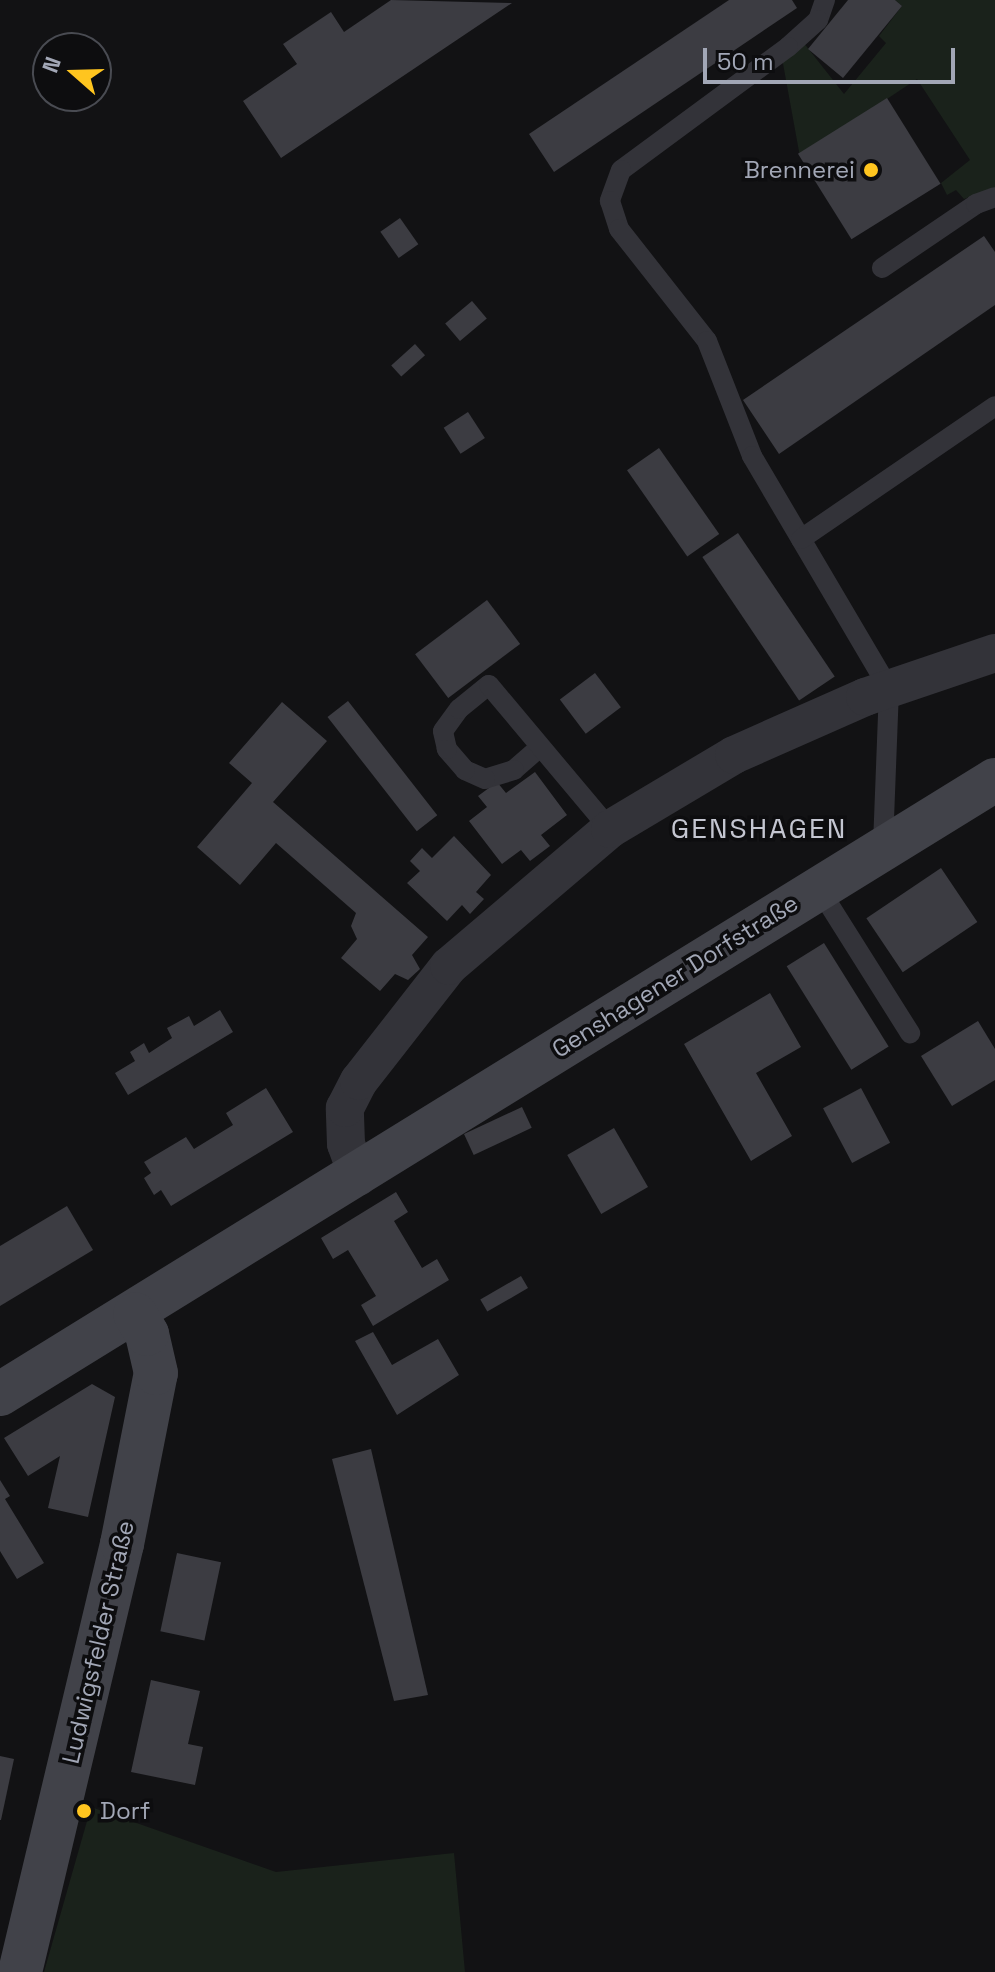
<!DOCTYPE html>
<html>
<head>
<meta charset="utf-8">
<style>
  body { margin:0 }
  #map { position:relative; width:995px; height:1972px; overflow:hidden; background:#121214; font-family:"Space Grotesk",sans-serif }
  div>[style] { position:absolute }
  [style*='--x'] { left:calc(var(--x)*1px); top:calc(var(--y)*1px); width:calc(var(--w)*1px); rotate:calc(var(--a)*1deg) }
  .green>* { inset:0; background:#1a221b }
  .building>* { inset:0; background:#3c3c42; transform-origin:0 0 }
  .lane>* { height:20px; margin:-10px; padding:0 10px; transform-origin:10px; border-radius:10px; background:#333339 }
  .street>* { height:38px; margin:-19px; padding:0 19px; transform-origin:19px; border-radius:19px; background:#333339 }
  .secondary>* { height:44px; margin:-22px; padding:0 22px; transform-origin:22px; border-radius:22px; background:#414249 }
  .dots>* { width:22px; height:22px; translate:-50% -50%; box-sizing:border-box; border:4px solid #0d0d0f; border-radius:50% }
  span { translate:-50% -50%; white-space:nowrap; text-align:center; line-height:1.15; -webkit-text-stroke:7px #0d0d0f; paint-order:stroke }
  .poi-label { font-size:24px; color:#a2a7b6 }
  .right { translate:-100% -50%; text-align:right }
  .left { translate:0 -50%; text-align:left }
  .street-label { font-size:24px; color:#a2a7b6 }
  .quarter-label { font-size:28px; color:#c4c6d1; letter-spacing:2px }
  .north { position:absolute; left:32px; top:32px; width:80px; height:80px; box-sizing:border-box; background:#0d0d0f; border:2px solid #494b52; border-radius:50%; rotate:290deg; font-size:22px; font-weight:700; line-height:32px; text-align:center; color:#a2a7b6 }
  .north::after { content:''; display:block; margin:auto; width:28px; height:36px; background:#ffc51f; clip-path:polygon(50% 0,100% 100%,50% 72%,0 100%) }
  .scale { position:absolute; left:703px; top:48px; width:252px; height:36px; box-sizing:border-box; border:4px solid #a2a7b6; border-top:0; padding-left:10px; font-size:24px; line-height:28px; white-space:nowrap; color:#a2a7b6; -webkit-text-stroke:6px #0d0d0f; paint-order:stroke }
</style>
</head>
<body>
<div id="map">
  <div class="green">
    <i style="clip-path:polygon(895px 0,995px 0,995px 188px,964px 199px,956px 190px,947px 195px,941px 183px,970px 160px,917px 79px,800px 157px,782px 58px,803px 42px,844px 94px,886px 43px,879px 36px,902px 6px)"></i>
    <i style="clip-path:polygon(91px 1807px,276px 1872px,454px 1853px,465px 1972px,44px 1972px)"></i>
  </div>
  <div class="building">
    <i style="clip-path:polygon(391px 0,512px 3px,281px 158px,243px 101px,297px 64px,283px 44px,331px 12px,344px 32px)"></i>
    <i style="clip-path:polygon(729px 0,792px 0,797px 8px,554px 172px,529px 134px)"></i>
    <i style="clip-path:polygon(848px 0,895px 0,902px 6px,843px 78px,808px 49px)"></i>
    <i style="left:887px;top:98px;width:101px;height:105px;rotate:58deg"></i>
    <i style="left:400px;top:218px;width:32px;height:24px;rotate:55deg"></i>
    <i style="clip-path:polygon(984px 236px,995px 252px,995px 305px,779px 454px,743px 400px)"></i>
    <i style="left:472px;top:301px;width:23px;height:35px;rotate:50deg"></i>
    <i style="left:415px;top:344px;width:15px;height:32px;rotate:48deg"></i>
    <i style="left:468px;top:412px;width:31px;height:29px;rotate:57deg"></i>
    <i style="left:659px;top:448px;width:105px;height:39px;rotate:55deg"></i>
    <i style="left:738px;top:533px;width:173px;height:43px;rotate:56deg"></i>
    <i style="left:487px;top:600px;width:55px;height:90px;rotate:53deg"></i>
    <i style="left:595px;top:673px;width:43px;height:44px;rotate:53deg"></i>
    <i style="left:348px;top:701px;width:145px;height:26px;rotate:52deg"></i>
    <i style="clip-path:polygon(282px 702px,327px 741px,273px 802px,428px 937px,412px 955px,420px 969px,408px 980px,395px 974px,380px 991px,341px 958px,357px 939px,351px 926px,356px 913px,276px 843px,240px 885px,197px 847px,252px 783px,229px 763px)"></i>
    <i style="clip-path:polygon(535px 772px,567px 815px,541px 835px,550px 846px,530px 861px,521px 850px,502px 864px,469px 821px,487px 807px,478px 796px,497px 782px,506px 793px)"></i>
    <i style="clip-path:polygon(454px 836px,491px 875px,476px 892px,484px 899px,470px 914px,462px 905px,447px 921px,407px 883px,420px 871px,410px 861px,422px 848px,432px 858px)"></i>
    <i style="left:941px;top:868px;width:65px;height:90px;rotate:56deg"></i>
    <i style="left:824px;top:943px;width:122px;height:44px;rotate:58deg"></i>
    <i style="clip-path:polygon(770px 993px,801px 1047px,756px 1073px,792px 1136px,751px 1161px,684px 1044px)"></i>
    <i style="clip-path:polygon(220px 1010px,233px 1032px,128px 1095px,115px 1073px,135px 1061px,130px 1052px,144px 1043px,149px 1053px,172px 1038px,167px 1028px,189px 1016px,194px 1026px)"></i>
    <i style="clip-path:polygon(978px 1021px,995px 1049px,995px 1080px,952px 1106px,921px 1056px)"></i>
    <i style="clip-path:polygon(266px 1088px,293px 1132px,171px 1206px,161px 1190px,154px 1195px,144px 1178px,151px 1173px,144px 1162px,186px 1137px,194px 1149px,233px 1125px,226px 1113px)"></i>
    <i style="left:861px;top:1088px;width:62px;height:43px;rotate:62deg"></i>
    <i style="left:522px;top:1107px;width:23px;height:64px;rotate:65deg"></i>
    <i style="left:614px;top:1128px;width:68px;height:54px;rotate:60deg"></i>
    <i style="clip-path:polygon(396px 1192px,408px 1212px,394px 1221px,422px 1268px,437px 1259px,449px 1280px,373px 1326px,361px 1305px,376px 1296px,348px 1250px,333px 1259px,321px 1238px)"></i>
    <i style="clip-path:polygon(67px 1206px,93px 1250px,0 1306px,0 1246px)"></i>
    <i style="left:521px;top:1276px;width:14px;height:47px;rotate:60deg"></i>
    <i style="clip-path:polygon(373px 1332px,392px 1365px,438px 1339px,459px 1375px,397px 1415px,355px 1341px)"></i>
    <i style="clip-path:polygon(92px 1384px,115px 1397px,88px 1517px,48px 1508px,60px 1456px,28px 1476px,4px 1438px)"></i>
    <i style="clip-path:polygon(371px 1449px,428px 1695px,394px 1701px,332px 1459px)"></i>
    <i style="clip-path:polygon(0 1480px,10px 1496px,5px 1499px,44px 1563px,17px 1579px,0 1551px)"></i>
    <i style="left:177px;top:1553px;width:45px;height:80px;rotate:12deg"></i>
    <i style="clip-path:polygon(151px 1680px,200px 1691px,188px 1744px,203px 1747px,195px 1785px,131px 1772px)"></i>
    <i style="clip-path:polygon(0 1756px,14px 1759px,1px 1820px,0 1820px)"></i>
  </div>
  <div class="lane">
    <i style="--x:825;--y:0;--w:21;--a:109"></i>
    <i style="--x:818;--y:20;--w:40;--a:138"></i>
    <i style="--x:788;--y:47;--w:207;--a:143.6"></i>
    <i style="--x:621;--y:170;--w:33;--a:110"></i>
    <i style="--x:610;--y:201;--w:29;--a:72"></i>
    <i style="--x:619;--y:229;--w:142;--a:51.8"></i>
    <i style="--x:707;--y:341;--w:123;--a:68.6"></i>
    <i style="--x:752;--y:456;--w:270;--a:59.5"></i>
    <i style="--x:889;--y:689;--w:159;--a:92.2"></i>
    <i style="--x:882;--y:268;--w:114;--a:-34.2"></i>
    <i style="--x:976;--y:204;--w:20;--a:-20"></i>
    <i style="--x:801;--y:539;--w:235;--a:-34.4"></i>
    <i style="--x:539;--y:748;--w:33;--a:139"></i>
    <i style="--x:514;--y:770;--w:30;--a:163"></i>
    <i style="--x:485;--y:779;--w:22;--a:-156"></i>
    <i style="--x:465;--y:770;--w:28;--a:-131"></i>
    <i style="--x:447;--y:749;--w:18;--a:-103"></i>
    <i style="--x:443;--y:731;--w:27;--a:-54"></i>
    <i style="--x:459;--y:709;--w:38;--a:-39"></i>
    <i style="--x:489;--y:685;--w:188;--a:50"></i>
    <i style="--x:818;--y:887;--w:173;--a:57.8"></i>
  </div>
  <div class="street">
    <i style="--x:358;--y:1177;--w:35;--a:-110"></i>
    <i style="--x:346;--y:1144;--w:36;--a:-92"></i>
    <i style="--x:345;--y:1108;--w:30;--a:-63"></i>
    <i style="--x:359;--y:1081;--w:146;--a:-52"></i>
    <i style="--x:449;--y:966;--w:211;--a:-40.4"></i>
    <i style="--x:610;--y:829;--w:144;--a:-30.8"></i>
    <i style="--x:734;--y:755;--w:143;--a:-23.9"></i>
    <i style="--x:865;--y:697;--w:137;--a:-18.7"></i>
  </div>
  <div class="secondary">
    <i style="--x:0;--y:1394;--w:1169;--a:-31.68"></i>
    <i style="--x:20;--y:1972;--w:440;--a:-76.6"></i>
    <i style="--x:122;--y:1544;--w:174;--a:-78.8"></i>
    <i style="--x:156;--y:1373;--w:40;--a:-103"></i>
    <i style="--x:147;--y:1334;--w:23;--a:-121"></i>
  </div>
  <div class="dots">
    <i style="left:871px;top:170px;background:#ffc51f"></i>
    <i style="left:84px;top:1811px;background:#ffc51f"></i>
  </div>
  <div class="poi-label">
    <span class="right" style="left:855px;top:170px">Brennerei</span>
    <span class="left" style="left:100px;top:1811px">Dorf</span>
  </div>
  <div class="street-label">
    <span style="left:675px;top:976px;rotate:-32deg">Genshagener Dorfstraße</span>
    <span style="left:98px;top:1642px;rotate:-77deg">Ludwigsfelder Straße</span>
  </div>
  <div class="quarter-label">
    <span style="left:759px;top:828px">GENSHAGEN</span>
  </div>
  <div class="north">N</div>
  <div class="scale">50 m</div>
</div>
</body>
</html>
